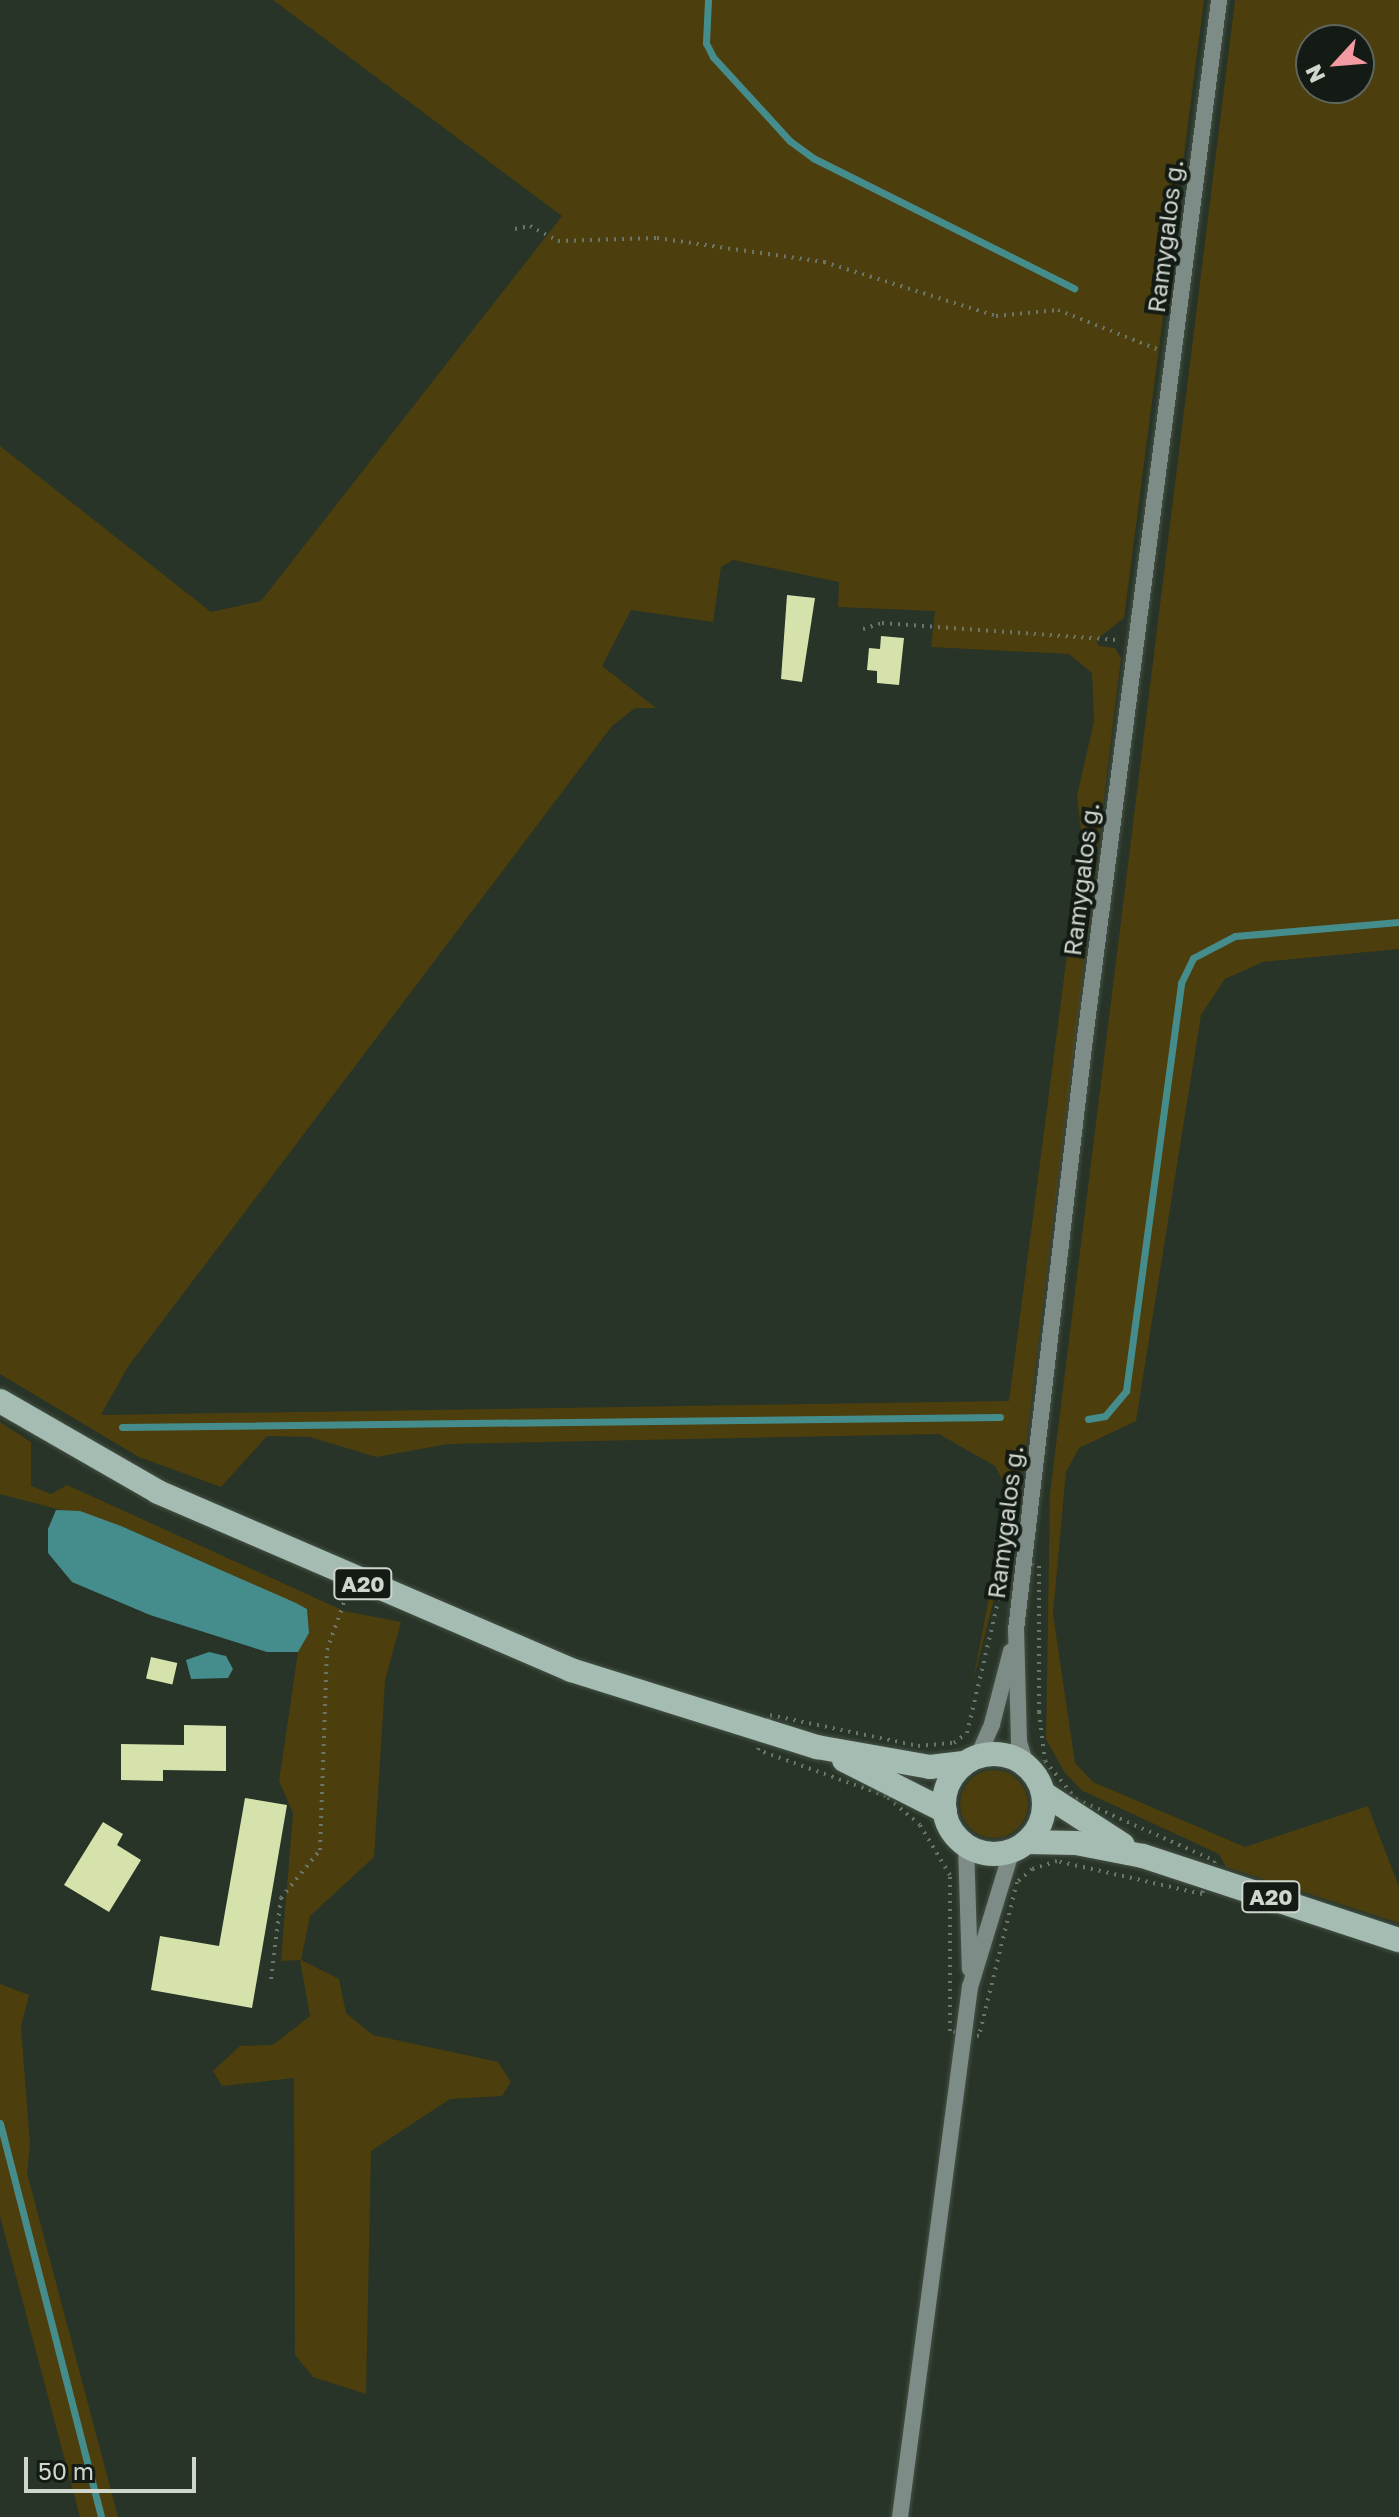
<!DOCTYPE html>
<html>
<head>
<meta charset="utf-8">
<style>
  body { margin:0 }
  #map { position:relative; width:1399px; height:2517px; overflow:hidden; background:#273427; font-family:"Golos Text",sans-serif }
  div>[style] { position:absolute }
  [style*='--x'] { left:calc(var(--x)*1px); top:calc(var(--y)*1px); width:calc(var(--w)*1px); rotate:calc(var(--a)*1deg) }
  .green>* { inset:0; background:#4c3e0d }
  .round { border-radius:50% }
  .water>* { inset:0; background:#458d8d }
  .stream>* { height:7px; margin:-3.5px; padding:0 3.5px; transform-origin:3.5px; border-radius:3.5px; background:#458d8d }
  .building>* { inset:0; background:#d6e2ab; transform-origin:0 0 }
  .path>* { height:4px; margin-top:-2px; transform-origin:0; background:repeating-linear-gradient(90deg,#6b766b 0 2px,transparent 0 8px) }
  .roads { filter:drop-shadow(0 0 2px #455145) drop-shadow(0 0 2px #455145) }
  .secondary>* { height:16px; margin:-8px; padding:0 8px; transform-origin:8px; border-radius:8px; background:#7d8c86 }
  .highway>* { height:24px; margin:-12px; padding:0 12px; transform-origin:12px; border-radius:12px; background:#a4bcb2 }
  .highway>.ring { margin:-12px; padding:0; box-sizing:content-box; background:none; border:24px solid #a4bcb2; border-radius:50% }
  span { translate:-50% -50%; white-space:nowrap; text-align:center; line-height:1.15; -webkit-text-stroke:8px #141a14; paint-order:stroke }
  .shield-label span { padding:2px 6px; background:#141a14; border:2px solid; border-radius:6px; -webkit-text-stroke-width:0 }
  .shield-label { font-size:22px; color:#ced6ce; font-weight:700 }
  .street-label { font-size:24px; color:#ced6ce }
  .north { position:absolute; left:1295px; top:24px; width:80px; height:80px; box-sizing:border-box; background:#141a14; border:2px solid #5e655e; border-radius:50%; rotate:244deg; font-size:22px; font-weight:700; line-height:32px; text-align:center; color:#ced6ce }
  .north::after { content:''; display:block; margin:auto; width:28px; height:36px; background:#f49aa2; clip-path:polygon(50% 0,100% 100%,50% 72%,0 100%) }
  .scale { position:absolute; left:24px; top:2457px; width:172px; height:36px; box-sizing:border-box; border:4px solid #ced6ce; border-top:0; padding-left:10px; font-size:24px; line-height:28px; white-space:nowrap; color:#ced6ce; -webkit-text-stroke:6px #141a14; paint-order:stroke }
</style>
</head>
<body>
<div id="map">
  <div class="green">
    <i style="clip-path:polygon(evenodd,273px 0,1204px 0,1124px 618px,1096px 640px,1099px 646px,1115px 648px,1121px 658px,1026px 1446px,1016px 1513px,973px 1681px,1009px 1492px,995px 1466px,939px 1434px,448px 1444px,376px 1457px,310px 1437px,267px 1436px,221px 1487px,139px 1457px,0 1374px,0 446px,211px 612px,261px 601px,562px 216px,273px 0,733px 560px,839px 582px,838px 607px,935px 611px,931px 647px,1069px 654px,1092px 673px,1094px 721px,1077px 796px,1082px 839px,1009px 1401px,101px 1415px,127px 1368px,612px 726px,635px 708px,656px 708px,602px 666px,631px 610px,713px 622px,721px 567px,733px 560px)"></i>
    <i style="clip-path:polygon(evenodd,1235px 0,1399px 0,1399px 949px,1263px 962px,1225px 979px,1201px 1015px,1136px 1421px,1079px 1448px,1066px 1472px,1053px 1614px,1075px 1763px,1093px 1782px,1245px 1847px,1368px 1806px,1399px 1887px,1399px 1923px,1226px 1867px,1219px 1854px,1083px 1791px,1065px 1773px,1046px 1739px,1050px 1494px,1235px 0,1311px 40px,1359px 40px,1359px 88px,1311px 88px,1311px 40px)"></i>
    <i style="clip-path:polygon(0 1422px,31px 1442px,31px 1486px,51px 1494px,67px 1485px,344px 1611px,401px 1622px,385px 1681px,374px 1857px,310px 1916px,301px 1960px,339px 1979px,346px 2013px,373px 2035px,498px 2062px,511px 2082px,502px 2096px,450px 2099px,371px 2151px,366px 2394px,313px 2377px,295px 2355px,294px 2078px,222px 2086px,213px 2071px,240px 2046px,273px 2045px,310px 2016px,300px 1960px,281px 1961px,293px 1813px,279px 1781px,298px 1652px,309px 1633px,307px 1609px,121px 1526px,0 1494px)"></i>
    <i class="round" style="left:960px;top:1770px;width:68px;height:68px"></i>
    <i style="clip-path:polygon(0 1984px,29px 1995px,21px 2027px,30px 2144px,27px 2173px,118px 2517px,80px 2517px,0 2216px)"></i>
  </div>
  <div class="water">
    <i style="clip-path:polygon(56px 1510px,80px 1511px,121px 1526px,296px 1603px,307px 1609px,309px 1633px,298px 1652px,267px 1652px,150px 1615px,72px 1582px,48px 1553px,48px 1529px)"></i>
    <i style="clip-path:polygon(209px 1652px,226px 1656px,233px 1669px,228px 1678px,191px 1679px,186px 1660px)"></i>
  </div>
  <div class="stream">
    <i style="--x:708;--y:0;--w:43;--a:92.7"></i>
    <i style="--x:706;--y:43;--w:16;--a:63"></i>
    <i style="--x:713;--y:57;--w:114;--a:47.5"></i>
    <i style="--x:790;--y:141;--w:29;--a:36"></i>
    <i style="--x:813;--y:158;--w:292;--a:26.5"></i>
    <i style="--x:1088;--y:1419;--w:17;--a:-10"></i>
    <i style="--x:1105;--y:1416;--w:33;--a:-50"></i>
    <i style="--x:1126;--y:1391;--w:412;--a:-82.3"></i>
    <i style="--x:1181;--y:983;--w:28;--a:-64"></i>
    <i style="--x:1193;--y:958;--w:47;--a:-27.6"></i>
    <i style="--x:1235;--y:936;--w:165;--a:-4.9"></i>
    <i style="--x:122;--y:1427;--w:878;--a:-0.65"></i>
    <i style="--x:0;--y:2123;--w:407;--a:75.6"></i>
  </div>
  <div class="building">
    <i style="clip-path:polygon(787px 595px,815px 598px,802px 682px,781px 679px)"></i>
    <i style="clip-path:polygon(881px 636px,904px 638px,899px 685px,877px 683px,877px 671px,867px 670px,869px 648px,880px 649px)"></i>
    <i style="left:151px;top:1657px;width:27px;height:22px;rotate:13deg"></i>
    <i style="clip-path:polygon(184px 1725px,226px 1726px,226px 1771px,163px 1770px,163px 1781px,121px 1780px,121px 1744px,184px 1745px)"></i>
    <i style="clip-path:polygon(245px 1798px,287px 1805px,252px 2008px,151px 1990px,160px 1936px,219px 1946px)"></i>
    <i style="clip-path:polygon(103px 1822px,123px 1834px,117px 1845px,141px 1860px,109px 1912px,64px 1885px)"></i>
  </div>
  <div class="path">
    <i style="--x:515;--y:229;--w:15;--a:-11"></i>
    <i style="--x:530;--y:226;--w:32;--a:28"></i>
    <i style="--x:558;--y:241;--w:99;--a:-1.7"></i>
    <i style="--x:657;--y:238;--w:169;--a:8.2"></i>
    <i style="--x:824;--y:262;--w:180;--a:17.4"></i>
    <i style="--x:996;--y:316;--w:62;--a:-5.5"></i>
    <i style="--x:1058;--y:310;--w:106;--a:21.5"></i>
    <i style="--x:863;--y:629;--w:20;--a:-18"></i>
    <i style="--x:882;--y:623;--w:237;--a:4.1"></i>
    <i style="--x:1008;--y:1560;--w:32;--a:11"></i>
    <i style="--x:1039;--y:1566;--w:146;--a:90"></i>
    <i style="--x:1039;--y:1712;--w:49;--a:83"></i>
    <i style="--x:1045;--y:1761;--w:49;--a:50.8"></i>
    <i style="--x:1076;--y:1799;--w:152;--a:24"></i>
    <i style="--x:1215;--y:1861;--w:35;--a:112"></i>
    <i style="--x:1202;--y:1894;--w:149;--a:-167.2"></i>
    <i style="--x:1057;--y:1861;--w:26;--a:162"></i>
    <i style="--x:1032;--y:1869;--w:20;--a:139"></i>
    <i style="--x:1017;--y:1882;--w:159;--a:103.9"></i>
    <i style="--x:979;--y:2036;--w:29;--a:-170"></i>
    <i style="--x:950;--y:2031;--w:156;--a:-90"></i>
    <i style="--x:950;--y:1875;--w:58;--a:-121"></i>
    <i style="--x:920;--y:1825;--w:45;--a:-139.5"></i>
    <i style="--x:886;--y:1796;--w:136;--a:-160.2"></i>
    <i style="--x:758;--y:1750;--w:37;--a:-71"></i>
    <i style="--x:770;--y:1715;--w:151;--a:11.8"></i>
    <i style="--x:918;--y:1746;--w:36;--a:-5"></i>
    <i style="--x:954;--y:1743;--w:16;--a:-38"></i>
    <i style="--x:967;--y:1733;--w:178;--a:-76.7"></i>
    <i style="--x:271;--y:1979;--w:82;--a:-83"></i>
    <i style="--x:281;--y:1898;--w:62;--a:-50.9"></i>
    <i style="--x:320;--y:1850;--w:200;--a:-88"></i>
    <i style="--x:327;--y:1650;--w:56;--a:-70.3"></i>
  </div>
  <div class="roads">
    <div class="secondary">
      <i style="--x:978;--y:1756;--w:35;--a:-66"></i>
      <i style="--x:992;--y:1724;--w:75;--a:-75.4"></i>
      <i style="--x:1026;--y:1765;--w:24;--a:-107"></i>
      <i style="--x:1019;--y:1742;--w:112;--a:-91.5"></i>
      <i style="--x:1016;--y:1630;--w:596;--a:-83.35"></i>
      <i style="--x:1085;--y:1038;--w:1047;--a:-82.64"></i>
      <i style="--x:966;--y:1845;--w:124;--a:88.2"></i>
      <i style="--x:900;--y:2517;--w:535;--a:-82.48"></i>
      <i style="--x:970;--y:1987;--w:143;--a:-73"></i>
    </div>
    <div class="highway">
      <i style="--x:0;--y:1401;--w:182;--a:29.9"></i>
      <i style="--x:158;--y:1492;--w:450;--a:23.3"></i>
      <i style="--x:571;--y:1670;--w:258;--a:17.4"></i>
      <i style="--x:817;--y:1747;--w:115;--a:10"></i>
      <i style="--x:930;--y:1767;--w:34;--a:-7"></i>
      <i class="ring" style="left:944px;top:1754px;width:76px;height:76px"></i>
      <i style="--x:844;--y:1760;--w:113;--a:26.8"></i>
      <i style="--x:1043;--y:1793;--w:95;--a:33"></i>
      <i style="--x:1027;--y:1842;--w:49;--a:1.2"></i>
      <i style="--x:1076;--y:1843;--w:68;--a:11"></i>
      <i style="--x:1143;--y:1856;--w:269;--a:18.2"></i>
    </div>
  </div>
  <div class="shield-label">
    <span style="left:363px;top:1584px">A20</span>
    <span style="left:1271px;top:1897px">A20</span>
  </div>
  <div class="street-label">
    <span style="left:1165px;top:236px;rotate:-83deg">Ramygalos g.</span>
    <span style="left:1081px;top:879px;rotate:-83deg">Ramygalos g.</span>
    <span style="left:1005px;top:1522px;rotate:-83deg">Ramygalos g.</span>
  </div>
  <div class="north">N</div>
  <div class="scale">50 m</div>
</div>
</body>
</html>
